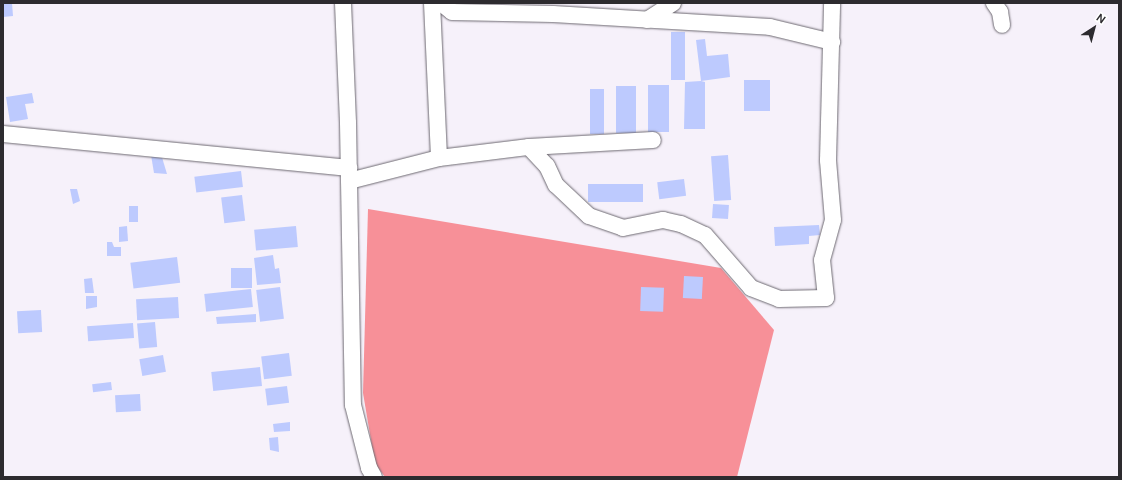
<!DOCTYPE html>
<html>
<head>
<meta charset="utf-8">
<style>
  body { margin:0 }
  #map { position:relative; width:1122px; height:480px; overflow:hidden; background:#f6f1fa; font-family:"DM Sans",sans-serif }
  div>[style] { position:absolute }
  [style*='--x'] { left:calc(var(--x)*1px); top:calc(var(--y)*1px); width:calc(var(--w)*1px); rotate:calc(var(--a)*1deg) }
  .forest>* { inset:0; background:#f79098 }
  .building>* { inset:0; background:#bdcafe; transform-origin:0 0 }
  .roads { filter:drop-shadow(0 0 1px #6d6971) drop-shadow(0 0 1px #6d6971) }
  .minor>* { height:16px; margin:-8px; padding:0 8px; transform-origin:8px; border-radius:8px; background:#fff }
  span { translate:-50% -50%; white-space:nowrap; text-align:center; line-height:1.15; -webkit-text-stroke:3px #fff; paint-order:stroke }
  .frame { position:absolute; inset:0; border:4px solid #2d2b2f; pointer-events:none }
  .north { position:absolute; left:1074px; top:8px; width:40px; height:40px; -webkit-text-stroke:3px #fff; paint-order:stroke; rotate:36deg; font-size:11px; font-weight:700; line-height:16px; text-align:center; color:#2d2b2f }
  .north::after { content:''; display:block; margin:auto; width:14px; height:18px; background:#2d2b2f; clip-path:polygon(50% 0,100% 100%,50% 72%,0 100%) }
</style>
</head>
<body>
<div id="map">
  <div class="forest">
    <i style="clip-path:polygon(368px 209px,721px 268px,774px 330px,737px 477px,385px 477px,375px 464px,363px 393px)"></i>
  </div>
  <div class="building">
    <i style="clip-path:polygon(3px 3px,12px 3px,13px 16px,3px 17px)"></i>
    <i style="left:671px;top:32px;width:14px;height:48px"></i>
    <i style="clip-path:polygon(705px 39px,707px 56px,728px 54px,730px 77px,701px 81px,705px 82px,705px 129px,684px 129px,685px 82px,701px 81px,696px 40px)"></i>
    <i style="left:744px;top:80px;width:26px;height:31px"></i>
    <i style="left:648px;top:85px;width:21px;height:47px"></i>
    <i style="left:616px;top:86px;width:20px;height:47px"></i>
    <i style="left:590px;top:89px;width:14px;height:45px"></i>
    <i style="clip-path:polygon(32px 93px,34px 103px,25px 104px,28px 119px,10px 122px,6px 97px)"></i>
    <i style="clip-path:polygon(161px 154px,167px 174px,154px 173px,151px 155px)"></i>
    <i style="left:728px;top:155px;width:45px;height:17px;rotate:86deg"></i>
    <i style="left:241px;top:171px;width:16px;height:47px;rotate:83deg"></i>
    <i style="left:684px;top:179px;width:17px;height:27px;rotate:83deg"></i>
    <i style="left:588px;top:184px;width:55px;height:18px"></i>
    <i style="clip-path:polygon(70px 189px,77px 189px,80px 201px,73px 204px)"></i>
    <i style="left:242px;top:195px;width:26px;height:21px;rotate:83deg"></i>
    <i style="left:713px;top:204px;width:16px;height:14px;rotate:4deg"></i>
    <i style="left:129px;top:206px;width:9px;height:16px"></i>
    <i style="clip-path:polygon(819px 225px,820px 235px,809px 236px,809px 244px,775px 246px,774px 227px)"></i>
    <i style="clip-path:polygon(127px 226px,128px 241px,119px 242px,119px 227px)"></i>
    <i style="left:296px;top:226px;width:21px;height:42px;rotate:85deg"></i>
    <i style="clip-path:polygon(107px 242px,112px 242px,114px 247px,121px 247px,121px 256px,107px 256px)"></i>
    <i style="clip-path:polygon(273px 255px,275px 269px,279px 268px,281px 283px,257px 285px,254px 258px)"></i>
    <i style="left:177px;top:257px;width:26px;height:47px;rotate:83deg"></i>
    <i style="left:231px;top:268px;width:21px;height:20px"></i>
    <i style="left:684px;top:276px;width:19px;height:22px;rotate:3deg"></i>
    <i style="clip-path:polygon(92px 278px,94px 293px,85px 293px,84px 279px)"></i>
    <i style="left:280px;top:287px;width:32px;height:24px;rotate:83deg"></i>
    <i style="left:641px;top:287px;width:23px;height:24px;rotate:2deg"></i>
    <i style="left:251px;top:289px;width:18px;height:47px;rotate:84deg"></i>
    <i style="clip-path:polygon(86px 296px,97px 296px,97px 307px,86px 309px)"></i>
    <i style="left:178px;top:297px;width:21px;height:42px;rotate:87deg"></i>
    <i style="left:41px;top:310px;width:22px;height:24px;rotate:87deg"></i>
    <i style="clip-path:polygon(256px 314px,256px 322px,217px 324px,216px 317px)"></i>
    <i style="left:155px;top:322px;width:25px;height:18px;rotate:85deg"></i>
    <i style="left:133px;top:323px;width:15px;height:46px;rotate:86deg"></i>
    <i style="left:289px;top:353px;width:23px;height:28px;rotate:83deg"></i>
    <i style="left:163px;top:355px;width:17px;height:24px;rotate:80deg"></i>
    <i style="left:260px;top:367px;width:19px;height:49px;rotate:84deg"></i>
    <i style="left:111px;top:382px;width:8px;height:19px;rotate:83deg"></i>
    <i style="left:287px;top:386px;width:17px;height:22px;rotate:83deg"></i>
    <i style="left:140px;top:394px;width:17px;height:25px;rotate:87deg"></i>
    <i style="clip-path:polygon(290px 422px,290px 431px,274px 432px,273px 424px)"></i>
    <i style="clip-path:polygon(278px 437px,279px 452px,270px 450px,269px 438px)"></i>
  </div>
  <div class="roads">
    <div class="minor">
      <i style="--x:343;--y:3;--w:120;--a:87.6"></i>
      <i style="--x:348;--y:123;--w:282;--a:89"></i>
      <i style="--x:353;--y:405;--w:65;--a:75.7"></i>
      <i style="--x:369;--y:468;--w:10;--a:61"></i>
      <i style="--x:432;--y:3;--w:155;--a:87.4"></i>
      <i style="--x:441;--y:3;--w:14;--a:39"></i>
      <i style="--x:452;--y:12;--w:101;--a:1.1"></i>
      <i style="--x:553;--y:14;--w:217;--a:3.4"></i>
      <i style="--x:770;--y:27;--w:64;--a:13.6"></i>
      <i style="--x:994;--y:3;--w:11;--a:56"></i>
      <i style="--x:1000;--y:12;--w:13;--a:81"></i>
      <i style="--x:647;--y:20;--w:31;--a:-33"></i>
      <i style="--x:3;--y:134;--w:348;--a:5.6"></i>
      <i style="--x:529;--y:147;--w:26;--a:47"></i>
      <i style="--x:547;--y:166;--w:21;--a:65"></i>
      <i style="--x:556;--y:185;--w:45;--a:43.2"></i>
      <i style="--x:589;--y:216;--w:36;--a:19"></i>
      <i style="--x:623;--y:228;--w:41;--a:-11.3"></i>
      <i style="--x:663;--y:220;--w:18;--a:13"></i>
      <i style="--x:681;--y:224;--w:26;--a:25"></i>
      <i style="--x:705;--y:235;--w:70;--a:49"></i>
      <i style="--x:751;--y:288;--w:30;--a:21"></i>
      <i style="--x:779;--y:299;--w:47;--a:-1.2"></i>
      <i style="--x:826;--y:298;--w:38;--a:-96"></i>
      <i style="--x:822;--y:260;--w:41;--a:-74.6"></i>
      <i style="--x:833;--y:220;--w:60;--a:-94.8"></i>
      <i style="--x:828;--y:160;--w:157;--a:-88.5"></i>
      <i style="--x:349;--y:181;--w:93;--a:-14.3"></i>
      <i style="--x:439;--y:158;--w:91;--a:-7"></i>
      <i style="--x:529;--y:147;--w:124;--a:-3.2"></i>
    </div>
  </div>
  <div class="frame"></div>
  <div class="north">N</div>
</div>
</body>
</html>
